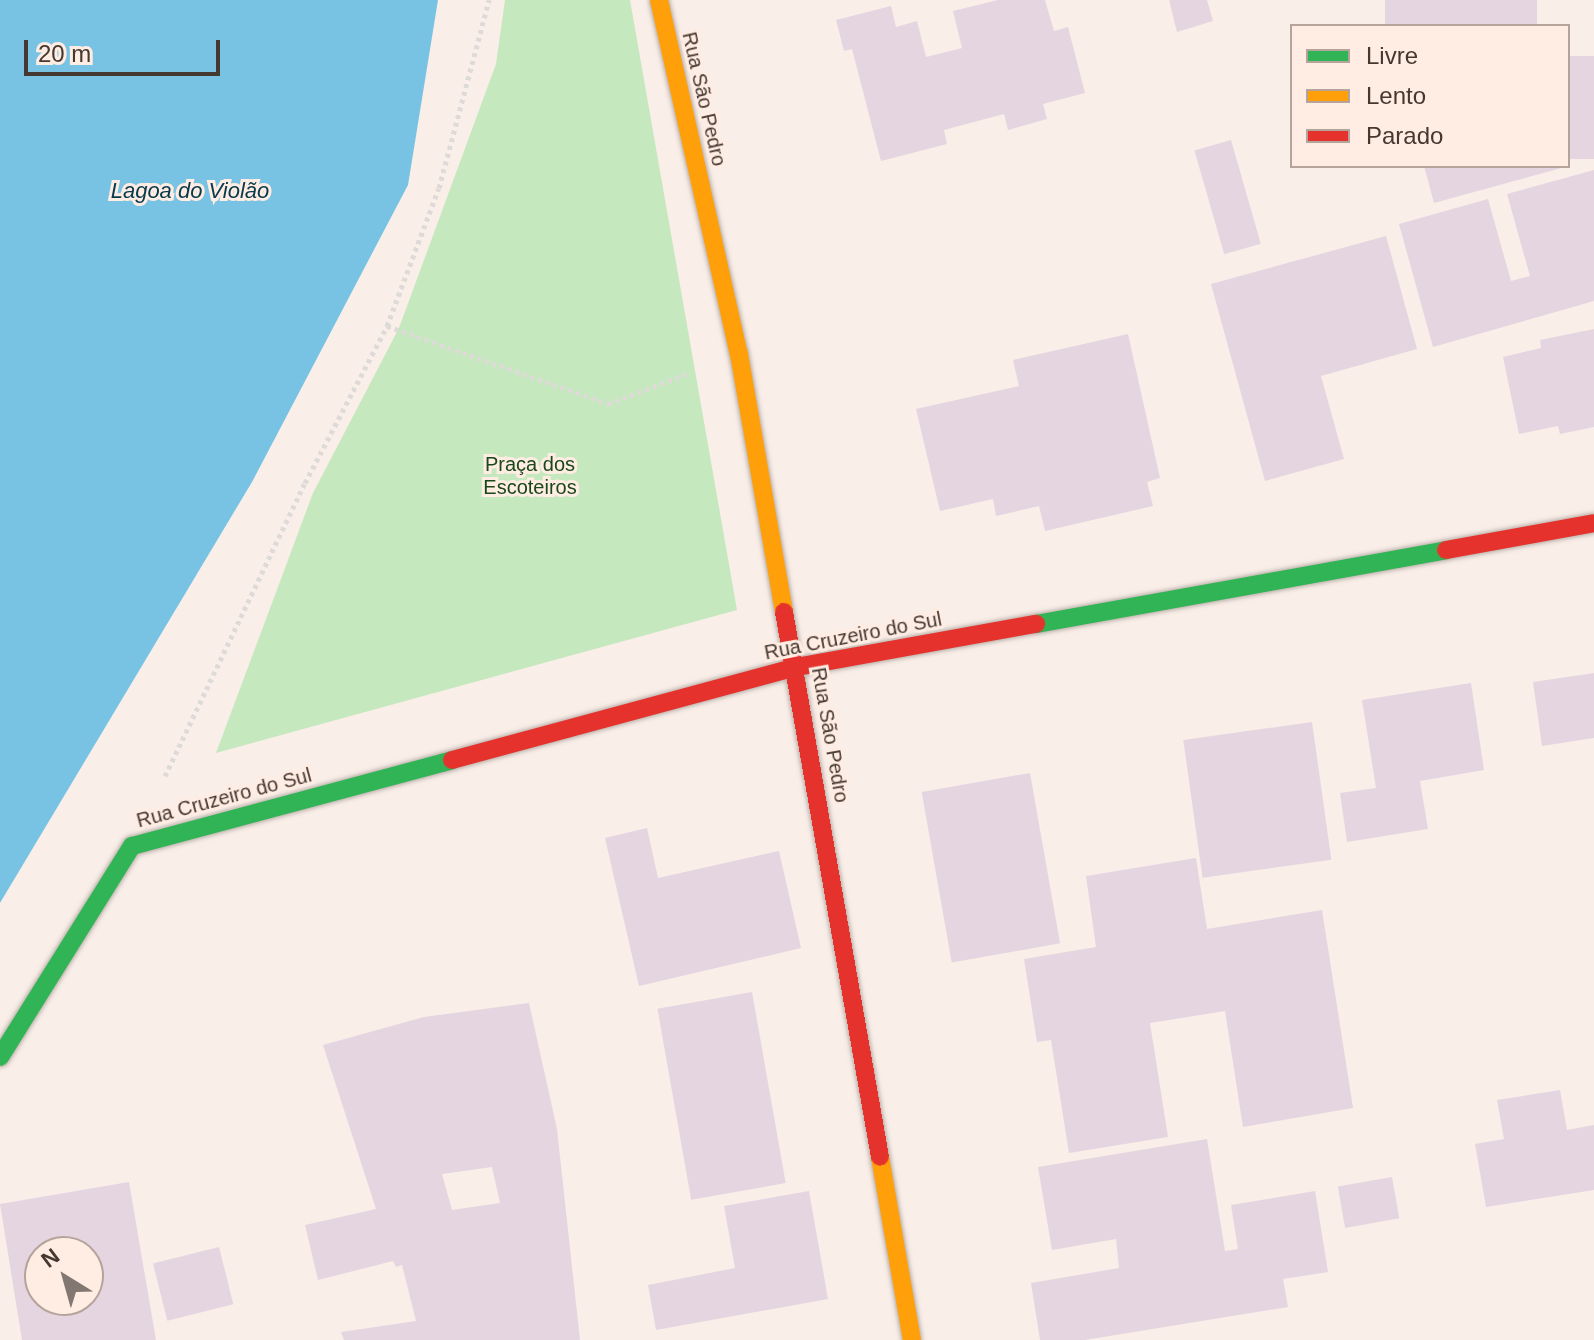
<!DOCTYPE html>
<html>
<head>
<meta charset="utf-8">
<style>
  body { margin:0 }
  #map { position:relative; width:1594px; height:1340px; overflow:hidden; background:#f9eee8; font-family:Helvetica,sans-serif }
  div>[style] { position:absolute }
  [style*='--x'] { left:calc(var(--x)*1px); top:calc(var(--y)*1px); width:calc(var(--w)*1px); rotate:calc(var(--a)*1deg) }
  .green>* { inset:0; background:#c6e8be }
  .water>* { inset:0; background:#78c3e3 }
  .building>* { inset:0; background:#e5d5e1; transform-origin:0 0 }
  .path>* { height:5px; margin-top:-2.5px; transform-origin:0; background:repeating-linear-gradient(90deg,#dddad7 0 4px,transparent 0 8px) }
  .roads { filter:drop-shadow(0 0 2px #bab0aa) drop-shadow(0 0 2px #bab0aa) }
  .fast>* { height:18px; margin:-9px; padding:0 9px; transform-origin:9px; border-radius:9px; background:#30b455 }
  .slow>* { height:18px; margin:-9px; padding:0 9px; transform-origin:9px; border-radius:9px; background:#ff9f0a }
  .jam>* { height:18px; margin:-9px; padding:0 9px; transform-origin:9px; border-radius:9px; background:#e5322d }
  span { translate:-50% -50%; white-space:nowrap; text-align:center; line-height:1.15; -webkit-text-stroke:6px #ffece2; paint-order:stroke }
  .street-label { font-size:20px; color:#443831 }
  .park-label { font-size:20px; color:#18481a }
  .water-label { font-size:22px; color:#083a4e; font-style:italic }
  .legend { position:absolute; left:1290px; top:24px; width:280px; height:144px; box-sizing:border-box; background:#ffece2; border:2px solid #b4a49b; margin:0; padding:10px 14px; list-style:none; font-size:24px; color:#443831 }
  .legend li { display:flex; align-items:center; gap:16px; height:40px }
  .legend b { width:40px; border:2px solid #b4a49b }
  .north { position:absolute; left:24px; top:1236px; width:80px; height:80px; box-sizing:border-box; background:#ffece2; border:2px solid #b4a49b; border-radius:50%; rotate:323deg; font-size:22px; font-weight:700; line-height:32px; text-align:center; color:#443831 }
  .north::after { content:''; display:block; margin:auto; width:28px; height:36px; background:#837871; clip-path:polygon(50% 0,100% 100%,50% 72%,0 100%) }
  .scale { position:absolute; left:24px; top:40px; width:196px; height:36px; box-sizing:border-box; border:4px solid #443831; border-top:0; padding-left:10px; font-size:24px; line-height:28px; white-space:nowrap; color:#443831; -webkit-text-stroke:6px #ffece2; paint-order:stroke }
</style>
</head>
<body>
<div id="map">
  <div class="green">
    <i style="clip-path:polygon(505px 0,630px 0,737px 610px,216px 753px,313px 493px,399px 328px,496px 64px)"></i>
  </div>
  <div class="water">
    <i style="clip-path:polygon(0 0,438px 0,408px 185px,252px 482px,0 903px)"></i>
  </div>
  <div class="building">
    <i style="clip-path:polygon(998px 0,1045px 0,1054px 31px,1068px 27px,1085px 93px,1043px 104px,1047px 119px,1008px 130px,1004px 114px,944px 130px,947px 144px,881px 161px,852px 49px,844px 51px,836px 20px,891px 6px,896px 27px,917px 21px,926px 57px,962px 48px,953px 11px)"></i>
    <i style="clip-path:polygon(1169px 0,1207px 0,1213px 21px,1177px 32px)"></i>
    <i style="left:1385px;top:0;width:152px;height:27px"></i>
    <i style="left:1594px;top:56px;width:103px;height:27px;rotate:90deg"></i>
    <i style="left:1231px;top:140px;width:108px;height:38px;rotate:74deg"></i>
    <i style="clip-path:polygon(1424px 166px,1565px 166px,1565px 167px,1434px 203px)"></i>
    <i style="clip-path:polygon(1594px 170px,1594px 301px,1433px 347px,1399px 224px,1488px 199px,1511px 281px,1530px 276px,1507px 194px)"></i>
    <i style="clip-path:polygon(1386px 236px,1417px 349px,1321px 376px,1344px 459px,1265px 481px,1211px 284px)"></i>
    <i style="clip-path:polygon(1594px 329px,1594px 427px,1560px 434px,1558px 426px,1519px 434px,1503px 357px,1541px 348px,1540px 340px)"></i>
    <i style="clip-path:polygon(1128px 334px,1160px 478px,1147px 482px,1153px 506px,1045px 531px,1039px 506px,996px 516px,993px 499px,940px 511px,916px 409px,1019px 386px,1013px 360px)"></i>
    <i style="clip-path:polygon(1594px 673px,1594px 738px,1542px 746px,1533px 682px)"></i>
    <i style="clip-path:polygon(1471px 683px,1484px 770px,1420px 781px,1428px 829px,1347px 842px,1340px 793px,1376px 788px,1362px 700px)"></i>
    <i style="left:1312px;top:722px;width:139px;height:130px;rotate:82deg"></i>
    <i style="left:1030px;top:773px;width:173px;height:110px;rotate:80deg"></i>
    <i style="clip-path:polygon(647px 828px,658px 878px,779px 851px,801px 948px,639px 986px,605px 838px)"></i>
    <i style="clip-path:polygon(1196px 858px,1207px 929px,1322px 910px,1353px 1108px,1243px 1127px,1225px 1011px,1150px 1023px,1168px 1137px,1069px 1153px,1051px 1040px,1037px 1042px,1024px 959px,1096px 947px,1086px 876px)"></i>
    <i style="left:752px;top:992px;width:194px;height:96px;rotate:80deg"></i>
    <i style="clip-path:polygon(evenodd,529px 1003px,557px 1129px,580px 1340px,344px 1340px,341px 1332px,416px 1321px,402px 1265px,396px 1267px,393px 1261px,318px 1280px,305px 1225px,376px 1209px,323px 1045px,424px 1017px,529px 1003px,492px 1167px,500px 1203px,452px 1210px,442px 1174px,492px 1167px)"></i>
    <i style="clip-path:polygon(1560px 1090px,1567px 1130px,1594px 1125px,1594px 1190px,1486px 1207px,1475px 1144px,1504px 1139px,1497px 1100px)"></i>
    <i style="clip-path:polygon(1207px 1139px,1225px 1251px,1238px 1249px,1231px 1205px,1315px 1191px,1328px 1272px,1283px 1279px,1288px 1307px,1085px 1340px,1040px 1340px,1031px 1283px,1119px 1268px,1116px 1239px,1052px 1250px,1038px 1167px)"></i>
    <i style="left:1392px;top:1177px;width:42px;height:55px;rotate:80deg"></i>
    <i style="clip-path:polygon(evenodd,129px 1182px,156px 1340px,22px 1340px,0 1204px,129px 1182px,40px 1252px,88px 1252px,88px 1300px,40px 1300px,40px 1252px)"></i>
    <i style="clip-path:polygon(809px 1191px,828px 1299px,656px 1330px,648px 1285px,735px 1268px,724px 1206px)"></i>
    <i style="left:219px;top:1247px;width:59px;height:68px;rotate:76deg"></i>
  </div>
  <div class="path">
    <i style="--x:387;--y:326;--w:234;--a:19.4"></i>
    <i style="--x:608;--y:404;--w:84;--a:-21"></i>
    <i style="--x:165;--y:776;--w:325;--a:-64.5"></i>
    <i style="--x:305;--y:483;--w:177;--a:-62.4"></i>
    <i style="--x:387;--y:326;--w:147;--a:-69.4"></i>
    <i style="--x:439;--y:188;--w:195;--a:-75.1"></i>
  </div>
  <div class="roads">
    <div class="fast">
      <i style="--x:1036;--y:624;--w:417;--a:-10.2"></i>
      <i style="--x:0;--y:1057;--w:249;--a:-58"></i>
      <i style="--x:132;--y:846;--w:331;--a:-15"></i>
    </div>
    <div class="slow">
      <i style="--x:659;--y:0;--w:363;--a:77.3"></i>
      <i style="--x:739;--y:354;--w:262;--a:80.1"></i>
      <i style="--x:880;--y:1157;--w:186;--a:80.1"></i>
    </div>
    <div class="jam">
      <i style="--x:1446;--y:550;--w:150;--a:-10.3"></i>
      <i style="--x:784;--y:612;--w:553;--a:80.01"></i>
      <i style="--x:452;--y:760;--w:356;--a:-15.1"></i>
      <i style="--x:796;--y:667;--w:244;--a:-10.2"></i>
    </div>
  </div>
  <div class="street-label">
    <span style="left:704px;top:99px;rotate:77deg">Rua São Pedro</span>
    <span style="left:853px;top:636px;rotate:-11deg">Rua Cruzeiro do Sul</span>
    <span style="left:830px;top:735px;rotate:80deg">Rua São Pedro</span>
    <span style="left:224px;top:798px;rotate:-15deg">Rua Cruzeiro do Sul</span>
  </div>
  <div class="park-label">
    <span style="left:530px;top:476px">Praça dos<br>Escoteiros</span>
  </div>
  <div class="water-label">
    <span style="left:190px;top:191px">Lagoa do Violão</span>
  </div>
  <ul class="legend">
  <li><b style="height:10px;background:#30b455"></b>Livre</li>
  <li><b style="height:10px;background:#ff9f0a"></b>Lento</li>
  <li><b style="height:10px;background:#e5322d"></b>Parado</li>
  </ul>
  <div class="north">N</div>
  <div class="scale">20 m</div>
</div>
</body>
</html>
